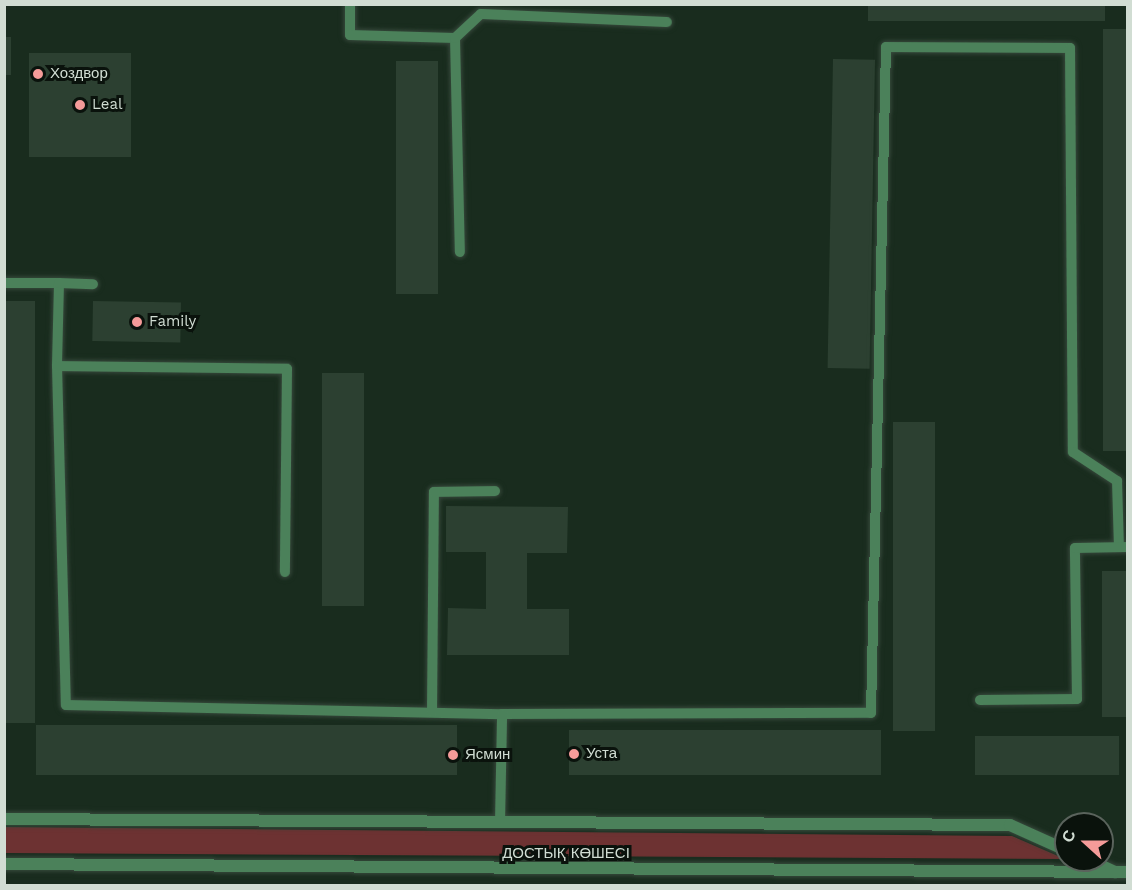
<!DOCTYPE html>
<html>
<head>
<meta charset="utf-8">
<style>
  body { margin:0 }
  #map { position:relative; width:1132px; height:890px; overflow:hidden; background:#192c1e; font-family:"Work Sans",sans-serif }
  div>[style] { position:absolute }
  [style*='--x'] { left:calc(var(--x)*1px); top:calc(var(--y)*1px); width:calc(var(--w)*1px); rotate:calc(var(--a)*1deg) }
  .green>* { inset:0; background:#6d3232 }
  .building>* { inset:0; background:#2c4031; transform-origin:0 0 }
  .roads { filter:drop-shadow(0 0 2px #36483b) drop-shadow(0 0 2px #36483b) }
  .service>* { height:10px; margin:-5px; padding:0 5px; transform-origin:5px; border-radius:5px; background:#4b815a }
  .minor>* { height:12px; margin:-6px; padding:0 6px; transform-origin:6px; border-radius:6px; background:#4b815a }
  .tertiary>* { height:12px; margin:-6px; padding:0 6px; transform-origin:6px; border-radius:6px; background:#4b815a }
  .dots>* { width:16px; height:16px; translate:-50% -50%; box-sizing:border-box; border:3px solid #0a120c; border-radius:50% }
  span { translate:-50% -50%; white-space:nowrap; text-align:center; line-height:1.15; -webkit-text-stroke:6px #0a120c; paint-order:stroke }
  .poi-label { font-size:15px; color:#d1ddd3 }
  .left { translate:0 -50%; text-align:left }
  .street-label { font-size:15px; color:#d1ddd3 }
  .frame { position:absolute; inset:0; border:6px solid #d1ddd3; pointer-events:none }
  .north { position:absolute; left:1054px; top:812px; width:60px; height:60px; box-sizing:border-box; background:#0a120c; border:2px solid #5a635c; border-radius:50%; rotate:291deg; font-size:16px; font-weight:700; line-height:24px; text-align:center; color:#d1ddd3 }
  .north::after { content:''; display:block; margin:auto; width:21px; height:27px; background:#f59b99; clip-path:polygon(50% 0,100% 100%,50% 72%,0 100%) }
</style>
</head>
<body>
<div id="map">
  <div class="green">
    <i style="clip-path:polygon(5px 827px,1012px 836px,1065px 859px,5px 853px)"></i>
    <i style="clip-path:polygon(4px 884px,5px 884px,296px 885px,5px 886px)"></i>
  </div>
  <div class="building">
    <i style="left:868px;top:4px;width:237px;height:17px"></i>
    <i style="left:1103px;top:29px;width:25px;height:422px"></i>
    <i style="left:4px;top:37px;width:7px;height:38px"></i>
    <i style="left:29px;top:53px;width:102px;height:104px"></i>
    <i style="left:833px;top:59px;width:42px;height:309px;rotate:1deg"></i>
    <i style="left:396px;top:61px;width:42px;height:233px"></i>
    <i style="left:4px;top:301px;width:31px;height:422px"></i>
    <i style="left:93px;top:301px;width:88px;height:40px;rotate:1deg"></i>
    <i style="left:322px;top:373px;width:42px;height:233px"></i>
    <i style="left:893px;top:422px;width:42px;height:309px"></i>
    <i style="clip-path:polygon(446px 506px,568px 507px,567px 553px,527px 553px,527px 609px,569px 609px,569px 655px,447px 655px,448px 608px,486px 609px,486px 552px,446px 552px)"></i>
    <i style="left:1102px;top:571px;width:26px;height:146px"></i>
    <i style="left:36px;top:725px;width:421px;height:50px"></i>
    <i style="left:569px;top:730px;width:312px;height:45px"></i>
    <i style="left:975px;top:736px;width:144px;height:39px"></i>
  </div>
  <div class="roads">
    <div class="service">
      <i style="--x:350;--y:4;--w:31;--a:90"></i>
      <i style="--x:350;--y:35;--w:105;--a:1.6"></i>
      <i style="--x:455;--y:38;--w:214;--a:88.7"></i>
      <i style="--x:455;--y:38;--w:35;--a:-43"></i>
      <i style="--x:481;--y:14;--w:186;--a:2.5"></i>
      <i style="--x:4;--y:283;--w:55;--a:0"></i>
      <i style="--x:59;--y:283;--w:83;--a:91.4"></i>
      <i style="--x:57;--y:366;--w:339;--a:88.5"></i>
      <i style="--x:66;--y:705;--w:436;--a:1.2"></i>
      <i style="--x:502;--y:714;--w:369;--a:-0.2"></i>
      <i style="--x:871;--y:713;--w:666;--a:-88.71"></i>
      <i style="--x:886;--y:47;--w:184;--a:0.3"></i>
      <i style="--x:1070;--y:48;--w:404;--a:89.6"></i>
      <i style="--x:1073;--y:452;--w:53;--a:33.4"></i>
      <i style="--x:1117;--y:481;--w:66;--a:88.3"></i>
      <i style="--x:59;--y:283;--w:34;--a:2"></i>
      <i style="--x:57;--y:366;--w:230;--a:0.7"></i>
      <i style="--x:287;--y:369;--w:203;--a:90.6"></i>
      <i style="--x:980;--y:700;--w:97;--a:-0.6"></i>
      <i style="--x:1077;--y:699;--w:151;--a:-90.8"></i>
      <i style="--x:1075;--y:548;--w:53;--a:-1.1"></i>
      <i style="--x:432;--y:712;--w:220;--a:-89.5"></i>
      <i style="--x:434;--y:492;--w:61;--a:-0.9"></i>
      <i style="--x:500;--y:823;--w:109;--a:-88.9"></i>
    </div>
    <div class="minor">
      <i style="--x:4;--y:819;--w:1006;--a:0.34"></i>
      <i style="--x:1010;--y:825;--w:61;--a:24.1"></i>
      <i style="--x:1089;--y:860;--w:29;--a:25"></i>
    </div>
    <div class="tertiary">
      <i style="--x:4;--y:864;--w:1124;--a:0.41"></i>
    </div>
  </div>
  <div class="dots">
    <i style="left:38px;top:74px;background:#f59b99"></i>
    <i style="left:80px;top:105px;background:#f59b99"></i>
    <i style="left:137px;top:322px;background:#f59b99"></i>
    <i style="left:574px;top:754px;background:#f59b99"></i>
    <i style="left:453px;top:755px;background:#f59b99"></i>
  </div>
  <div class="poi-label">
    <span class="left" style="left:50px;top:74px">Хоздвор</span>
    <span class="left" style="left:92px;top:105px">Leal</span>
    <span class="left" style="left:149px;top:322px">Family</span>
    <span class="left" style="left:586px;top:754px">Уста</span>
    <span class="left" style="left:465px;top:755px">Ясмин</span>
  </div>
  <div class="street-label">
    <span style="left:566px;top:854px">ДОСТЫҚ КӨШЕСІ</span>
  </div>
  <div class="frame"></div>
  <div class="north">С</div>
</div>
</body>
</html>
